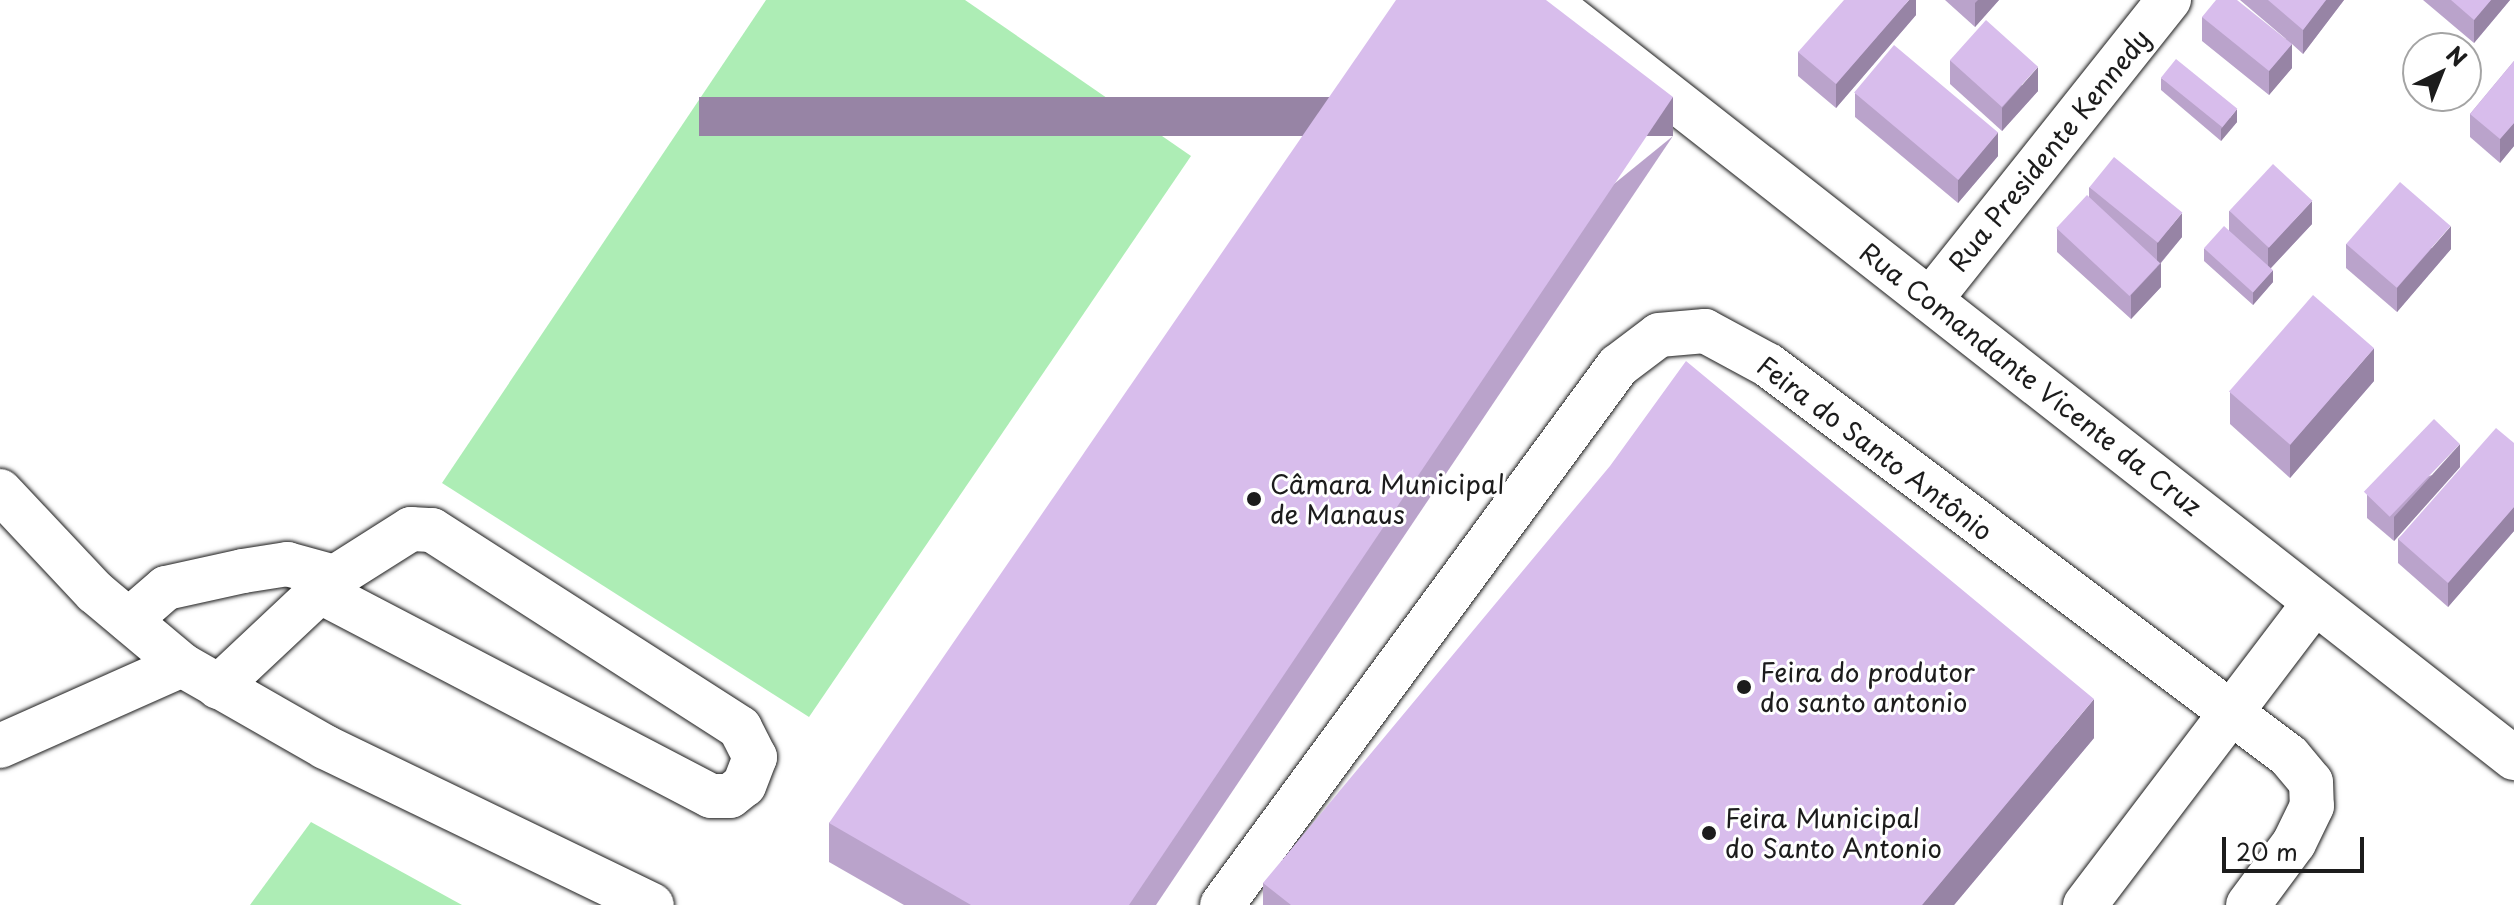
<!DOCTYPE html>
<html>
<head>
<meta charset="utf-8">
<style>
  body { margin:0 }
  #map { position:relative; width:2514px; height:905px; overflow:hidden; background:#fff; font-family:"Playpen Sans",sans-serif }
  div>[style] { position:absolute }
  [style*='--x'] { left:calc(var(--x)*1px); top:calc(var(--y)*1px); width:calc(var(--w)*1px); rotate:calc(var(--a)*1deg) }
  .green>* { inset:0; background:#adedb5 }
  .roads { filter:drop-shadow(0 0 2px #1c1c1c) drop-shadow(0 0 2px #1c1c1c) }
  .minor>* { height:44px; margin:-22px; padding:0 22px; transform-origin:22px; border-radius:22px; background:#fff }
  .wall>* { inset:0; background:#baa3cb }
  .shaded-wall>* { inset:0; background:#9784a5; transform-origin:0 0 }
  .building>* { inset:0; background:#d8bdec; transform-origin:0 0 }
  .dots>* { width:22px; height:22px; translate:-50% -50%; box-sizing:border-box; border:4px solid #fff; border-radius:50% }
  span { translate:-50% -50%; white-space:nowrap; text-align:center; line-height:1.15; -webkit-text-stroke:6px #fff; paint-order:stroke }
  .street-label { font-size:26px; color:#1c1c1c }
  .poi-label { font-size:26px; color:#1c1c1c }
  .left { translate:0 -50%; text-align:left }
  .north { position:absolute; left:2402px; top:32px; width:80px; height:80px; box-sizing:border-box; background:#fff; border:2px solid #a4a4a4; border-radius:50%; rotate:43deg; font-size:22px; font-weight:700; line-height:32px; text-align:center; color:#1c1c1c }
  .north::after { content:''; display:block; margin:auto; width:28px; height:36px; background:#1c1c1c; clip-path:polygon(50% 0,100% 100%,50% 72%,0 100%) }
  .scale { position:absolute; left:2222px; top:837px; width:142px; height:36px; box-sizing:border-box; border:4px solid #1c1c1c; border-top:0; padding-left:10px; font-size:24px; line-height:28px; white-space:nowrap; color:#1c1c1c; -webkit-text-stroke:6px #fff; paint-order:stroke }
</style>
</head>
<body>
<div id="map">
  <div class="green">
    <i style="clip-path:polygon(766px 0,965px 0,1191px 156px,809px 717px,442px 483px)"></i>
    <i style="clip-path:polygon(311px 822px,462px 905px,250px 905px)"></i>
  </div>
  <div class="roads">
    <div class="minor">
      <i style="--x:1547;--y:0;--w:1229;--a:38.09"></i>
      <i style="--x:1930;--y:300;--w:384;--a:-51.5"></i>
      <i style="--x:0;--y:491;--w:139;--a:46.8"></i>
      <i style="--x:95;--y:592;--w:114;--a:40"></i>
      <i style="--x:182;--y:665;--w:165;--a:29.8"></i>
      <i style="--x:325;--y:747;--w:363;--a:25.8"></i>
      <i style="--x:129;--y:620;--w:49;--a:-40.9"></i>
      <i style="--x:166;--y:588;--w:79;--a:-12.4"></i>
      <i style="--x:243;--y:571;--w:45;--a:-9"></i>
      <i style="--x:287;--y:564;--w:50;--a:15.2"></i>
      <i style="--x:218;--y:687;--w:161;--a:-43.2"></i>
      <i style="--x:335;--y:577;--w:90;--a:-32.3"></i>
      <i style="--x:411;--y:529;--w:21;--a:3"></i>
      <i style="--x:432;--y:530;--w:366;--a:32.7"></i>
      <i style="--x:740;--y:728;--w:33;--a:63"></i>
      <i style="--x:755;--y:757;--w:30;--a:111"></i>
      <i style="--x:744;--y:785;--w:18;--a:142"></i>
      <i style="--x:730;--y:796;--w:19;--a:180"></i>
      <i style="--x:711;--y:796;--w:441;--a:-152.4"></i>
      <i style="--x:0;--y:746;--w:199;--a:-24"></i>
      <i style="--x:1222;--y:905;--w:669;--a:-53.7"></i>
      <i style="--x:1618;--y:366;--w:51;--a:-37.1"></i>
      <i style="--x:1659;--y:335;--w:46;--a:-5"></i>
      <i style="--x:1705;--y:331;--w:72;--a:28.4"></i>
      <i style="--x:1768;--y:365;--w:651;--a:36.89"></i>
      <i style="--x:2289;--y:756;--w:34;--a:50"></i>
      <i style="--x:2311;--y:782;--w:24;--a:88"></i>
      <i style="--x:2312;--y:806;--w:41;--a:115.9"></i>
      <i style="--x:2294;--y:843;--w:77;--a:126.6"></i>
      <i style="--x:2085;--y:905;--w:380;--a:-52.8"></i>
    </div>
  </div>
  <div class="wall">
    <i style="clip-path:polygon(1916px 0,1916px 15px,1836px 108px,1798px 76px,1798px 52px)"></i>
    <i style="clip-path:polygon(1945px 0,1999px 0,1975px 27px)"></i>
    <i style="clip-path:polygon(2240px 0,2344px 0,2303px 54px,2292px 44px,2292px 68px,2269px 95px,2202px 41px,2202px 17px,2286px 39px)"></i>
    <i style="clip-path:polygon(2423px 0,2510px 0,2474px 43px)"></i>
    <i style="clip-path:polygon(1950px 60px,2038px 91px,2002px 131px,1950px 84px)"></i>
    <i style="clip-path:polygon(2514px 61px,2514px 146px,2500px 163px,2470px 137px,2470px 114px)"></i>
    <i style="clip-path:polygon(2161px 78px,2237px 122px,2221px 141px,2161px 90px)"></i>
    <i style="clip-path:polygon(1855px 93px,1998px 156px,1958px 203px,1855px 117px)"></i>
    <i style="clip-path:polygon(1673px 136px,1156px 905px,904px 905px,829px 862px,829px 823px)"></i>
    <i style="clip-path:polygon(2089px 187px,2182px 237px,2161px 263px,2161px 287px,2131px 319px,2057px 252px,2057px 228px,2089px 197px)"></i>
    <i style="clip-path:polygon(2229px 211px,2312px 224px,2271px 268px,2273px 282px,2253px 305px,2204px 261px,2204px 249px,2229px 231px)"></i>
    <i style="clip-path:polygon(2346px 244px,2451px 249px,2397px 312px,2346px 268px)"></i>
    <i style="clip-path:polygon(2374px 381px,2290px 478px,2230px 424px,2230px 392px)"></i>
    <i style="clip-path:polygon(2514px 443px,2514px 531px,2448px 607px,2398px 563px,2398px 539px)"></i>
    <i style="clip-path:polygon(2460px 467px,2394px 541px,2367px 518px,2367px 494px)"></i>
    <i style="clip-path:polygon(2094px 738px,1954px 905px,1263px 905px,1263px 883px)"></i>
  </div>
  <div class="shaded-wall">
    <i style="clip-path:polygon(1909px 0,1916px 0,1916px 15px,1836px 108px,1836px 84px)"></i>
    <i style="clip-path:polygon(1978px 0,1999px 0,1975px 27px,1975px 3px)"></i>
    <i style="clip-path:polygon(2326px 0,2344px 0,2303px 54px,2303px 30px)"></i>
    <i style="clip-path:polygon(2491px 0,2510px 0,2474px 43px,2474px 20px)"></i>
    <i style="clip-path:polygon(2292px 44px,2292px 68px,2269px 95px,2269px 71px)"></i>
    <i style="clip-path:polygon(2038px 67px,2038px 91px,2002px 131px,2002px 108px)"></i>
    <i style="left:1673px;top:97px;width:39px;height:974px;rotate:90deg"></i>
    <i style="clip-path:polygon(2237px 109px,2237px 122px,2221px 141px,2221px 129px)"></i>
    <i style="clip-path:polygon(2514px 123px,2514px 146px,2500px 163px,2500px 139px)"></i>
    <i style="clip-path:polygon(1998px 132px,1998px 156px,1958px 203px,1958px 179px)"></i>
    <i style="clip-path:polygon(2312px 201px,2312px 224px,2268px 271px,2268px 248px)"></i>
    <i style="clip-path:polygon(2182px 213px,2182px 237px,2157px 267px,2157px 243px)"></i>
    <i style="clip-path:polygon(2451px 226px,2451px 249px,2397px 312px,2397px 288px)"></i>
    <i style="clip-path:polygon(2161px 263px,2161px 287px,2131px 319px,2131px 295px)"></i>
    <i style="clip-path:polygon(2273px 270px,2273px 282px,2253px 305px,2253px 292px)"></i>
    <i style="clip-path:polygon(2374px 348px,2374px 381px,2290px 478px,2290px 445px)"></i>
    <i style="clip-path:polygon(2460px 444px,2460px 467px,2394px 541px,2394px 517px)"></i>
    <i style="clip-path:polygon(2514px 507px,2514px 531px,2448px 607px,2448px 583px)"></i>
    <i style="clip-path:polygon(2094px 699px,2094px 738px,1954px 905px,1922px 905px)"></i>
  </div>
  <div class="building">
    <i style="clip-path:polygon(1396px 0,1546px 0,1673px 97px,1129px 905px,971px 905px,829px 823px)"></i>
    <i style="clip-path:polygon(1844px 0,1909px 0,1836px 84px,1798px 52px)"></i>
    <i style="clip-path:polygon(2216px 0,2237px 0,2292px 44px,2269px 71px,2202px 17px)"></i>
    <i style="clip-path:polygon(2268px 0,2326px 0,2303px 30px)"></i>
    <i style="clip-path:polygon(2451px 0,2491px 0,2474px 20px)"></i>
    <i style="left:1986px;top:20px;width:70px;height:54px;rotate:42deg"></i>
    <i style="left:1894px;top:45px;width:136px;height:62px;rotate:40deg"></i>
    <i style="left:2176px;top:59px;width:79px;height:24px;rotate:39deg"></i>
    <i style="clip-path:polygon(2514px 61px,2514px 123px,2500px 139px,2470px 114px)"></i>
    <i style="left:2114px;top:157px;width:88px;height:39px;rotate:39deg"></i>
    <i style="left:2273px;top:164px;width:54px;height:64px;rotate:43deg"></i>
    <i style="left:2400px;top:182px;width:67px;height:82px;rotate:41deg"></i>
    <i style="left:2087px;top:195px;width:100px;height:45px;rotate:43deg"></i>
    <i style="left:2224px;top:226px;width:66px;height:30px;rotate:42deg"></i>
    <i style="left:2313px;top:295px;width:81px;height:128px;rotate:41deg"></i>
    <i style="clip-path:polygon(1686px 361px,2094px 699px,1922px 905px,1291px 905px,1263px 883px,1610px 466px)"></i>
    <i style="left:2434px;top:419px;width:36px;height:101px;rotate:44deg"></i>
    <i style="clip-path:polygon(2496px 428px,2514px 443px,2514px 507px,2448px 583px,2398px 539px)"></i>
  </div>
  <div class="dots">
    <i style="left:1254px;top:499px;background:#1c1c1c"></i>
    <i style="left:1744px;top:687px;background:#1c1c1c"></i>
    <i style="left:1709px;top:833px;background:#1c1c1c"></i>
  </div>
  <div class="street-label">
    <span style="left:2049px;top:150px;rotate:-51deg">Rua Presidente Kennedy</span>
    <span style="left:2031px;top:379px;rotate:38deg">Rua Comandante Vicente da Cruz</span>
    <span style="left:1875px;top:448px;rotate:37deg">Feira do Santo Antônio</span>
  </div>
  <div class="poi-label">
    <span class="left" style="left:1270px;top:499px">Câmara Municipal<br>de Manaus</span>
    <span class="left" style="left:1760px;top:687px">Feira do produtor<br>do santo antonio</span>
    <span class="left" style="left:1725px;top:833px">Feira Municipal<br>do Santo Antonio</span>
  </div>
  <div class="north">N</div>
  <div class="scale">20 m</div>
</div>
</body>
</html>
